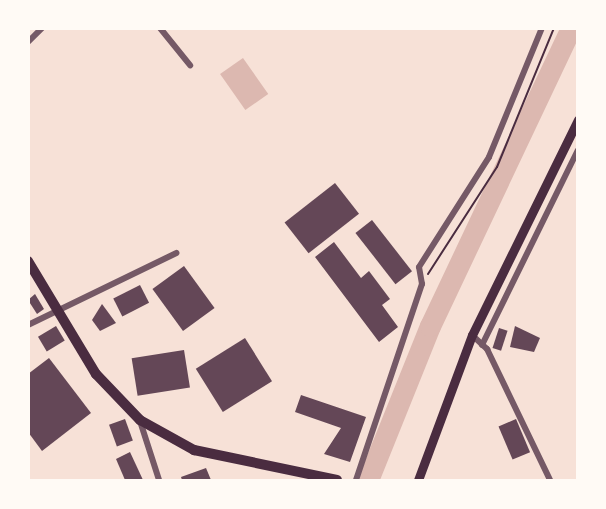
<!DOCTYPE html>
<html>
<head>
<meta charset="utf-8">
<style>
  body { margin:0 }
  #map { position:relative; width:606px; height:509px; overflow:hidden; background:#f7e1d7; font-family:"IBM Plex Sans",sans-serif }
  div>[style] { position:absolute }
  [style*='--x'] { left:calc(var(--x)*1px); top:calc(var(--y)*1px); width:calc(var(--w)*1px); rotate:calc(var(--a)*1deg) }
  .water>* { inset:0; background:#dcb8b0; transform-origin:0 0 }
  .river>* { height:21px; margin:-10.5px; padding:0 10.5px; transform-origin:10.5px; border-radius:10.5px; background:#dcb8b0 }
  .building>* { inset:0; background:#644757; transform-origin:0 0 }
  .path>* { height:2px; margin:-1px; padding:0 1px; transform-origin:1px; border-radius:1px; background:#4a2c40 }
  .minor>* { height:6px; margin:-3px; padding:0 3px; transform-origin:3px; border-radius:3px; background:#755966 }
  .secondary>* { height:9px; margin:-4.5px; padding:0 4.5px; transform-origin:4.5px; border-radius:4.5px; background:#4a2c40 }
  .trunk>* { height:10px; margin:-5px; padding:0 5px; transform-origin:5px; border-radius:5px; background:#4a2c40 }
  span { translate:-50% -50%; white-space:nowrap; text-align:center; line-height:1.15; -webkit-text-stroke:6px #fffaf5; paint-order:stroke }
  .frame { position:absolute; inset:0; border:30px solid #fffaf5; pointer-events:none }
</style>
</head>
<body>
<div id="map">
  <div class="water">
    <i style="left:243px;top:58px;width:44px;height:28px;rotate:55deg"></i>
  </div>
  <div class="river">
    <i style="--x:368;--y:480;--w:166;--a:-68.1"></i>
    <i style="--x:430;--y:326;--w:330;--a:-64.7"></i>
  </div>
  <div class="building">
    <i style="left:335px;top:183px;width:39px;height:64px;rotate:52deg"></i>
    <i style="left:372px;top:220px;width:65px;height:21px;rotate:52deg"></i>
    <i style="clip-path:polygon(334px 242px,361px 278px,369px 271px,390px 299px,382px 305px,398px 327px,379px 342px,315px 257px)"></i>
    <i style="left:184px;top:266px;width:52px;height:39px;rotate:54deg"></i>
    <i style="left:140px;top:285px;width:20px;height:30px;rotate:63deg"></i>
    <i style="clip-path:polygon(35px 294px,44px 309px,37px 314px,28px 300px)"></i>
    <i style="clip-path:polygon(102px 304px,116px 323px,100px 331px,92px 320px)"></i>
    <i style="left:56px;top:326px;width:17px;height:21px;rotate:59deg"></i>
    <i style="clip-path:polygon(515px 326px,540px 338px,534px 352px,510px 347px)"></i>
    <i style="left:499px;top:328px;width:9px;height:21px;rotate:18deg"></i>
    <i style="left:245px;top:338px;width:51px;height:58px;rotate:58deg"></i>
    <i style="left:184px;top:350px;width:38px;height:53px;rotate:81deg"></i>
    <i style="clip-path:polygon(49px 358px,91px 413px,42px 451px,28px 432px,28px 374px)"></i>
    <i style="clip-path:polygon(301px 395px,366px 417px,350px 462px,324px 454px,341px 428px,295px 412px)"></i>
    <i style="left:125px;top:419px;width:23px;height:17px;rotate:70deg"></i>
    <i style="left:516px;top:419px;width:36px;height:19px;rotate:67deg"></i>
    <i style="clip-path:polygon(130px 452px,143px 480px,125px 480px,116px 459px)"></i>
    <i style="clip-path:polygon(206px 468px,211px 480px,182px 480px,181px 477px)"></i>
  </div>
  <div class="path">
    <i style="--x:428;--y:274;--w:127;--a:-57.2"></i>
    <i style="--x:497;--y:167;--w:150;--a:-67.7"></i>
  </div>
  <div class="minor">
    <i style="--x:160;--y:28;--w:48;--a:51"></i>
    <i style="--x:28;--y:42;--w:20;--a:-45"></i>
    <i style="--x:28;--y:325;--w:165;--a:-25.9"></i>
    <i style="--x:472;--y:335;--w:21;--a:43"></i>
    <i style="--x:487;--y:349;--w:145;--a:64.3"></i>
    <i style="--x:482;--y:345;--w:217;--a:-63.8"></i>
    <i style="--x:140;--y:421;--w:62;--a:72.1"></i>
    <i style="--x:356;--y:480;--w:207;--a:-71.4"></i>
    <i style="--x:422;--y:284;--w:17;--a:-100"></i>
    <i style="--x:419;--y:267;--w:130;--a:-57.5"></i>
    <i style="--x:489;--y:157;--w:139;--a:-67.7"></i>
  </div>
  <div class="secondary">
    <i style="--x:418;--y:480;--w:155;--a:-69.6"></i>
    <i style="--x:472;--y:335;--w:240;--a:-63.8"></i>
  </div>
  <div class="trunk">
    <i style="--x:28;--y:261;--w:132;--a:59"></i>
    <i style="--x:96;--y:374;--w:64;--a:46.3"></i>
    <i style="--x:140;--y:420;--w:62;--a:29.1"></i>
    <i style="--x:194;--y:450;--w:146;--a:11.8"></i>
  </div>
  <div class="frame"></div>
</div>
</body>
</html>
